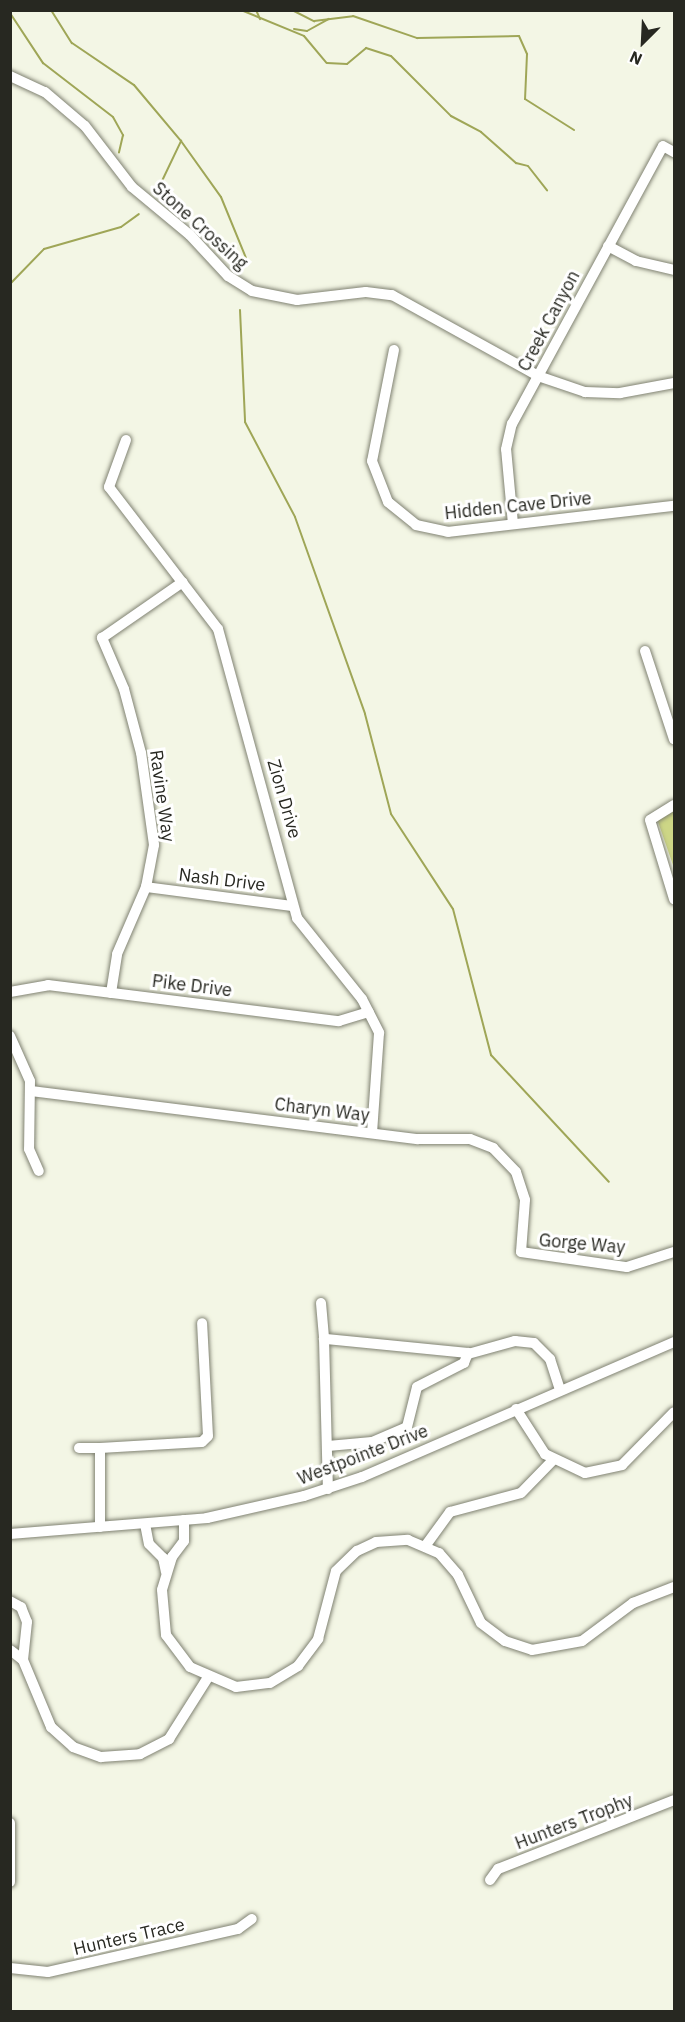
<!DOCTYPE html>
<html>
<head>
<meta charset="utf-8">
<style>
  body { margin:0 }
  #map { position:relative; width:685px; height:2022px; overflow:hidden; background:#f3f6e5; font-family:"IBM Plex Sans",sans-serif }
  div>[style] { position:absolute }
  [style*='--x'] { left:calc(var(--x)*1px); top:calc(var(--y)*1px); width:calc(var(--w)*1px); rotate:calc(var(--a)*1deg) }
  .green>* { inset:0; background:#cdd686 }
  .stream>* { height:2px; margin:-1px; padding:0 1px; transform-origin:1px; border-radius:1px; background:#9fa657 }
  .roads { filter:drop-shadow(0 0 2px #808272) drop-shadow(0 0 2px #808272) }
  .minor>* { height:10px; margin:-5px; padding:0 5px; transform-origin:5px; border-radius:5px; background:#fff }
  span { translate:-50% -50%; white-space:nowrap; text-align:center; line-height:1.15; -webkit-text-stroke:6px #fff; paint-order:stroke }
  .street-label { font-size:18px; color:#272821 }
  .frame { position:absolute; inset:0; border:12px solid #272821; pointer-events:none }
  .north { position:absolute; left:613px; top:12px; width:60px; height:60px; -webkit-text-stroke:4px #fff; paint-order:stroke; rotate:204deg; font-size:16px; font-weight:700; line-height:24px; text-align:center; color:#272821 }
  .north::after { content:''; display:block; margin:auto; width:21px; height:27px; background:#272821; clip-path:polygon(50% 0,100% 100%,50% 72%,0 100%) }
</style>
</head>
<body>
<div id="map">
  <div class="green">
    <i style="clip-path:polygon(674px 808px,674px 868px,656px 816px)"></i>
  </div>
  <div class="stream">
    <i style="--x:51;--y:10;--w:39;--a:58"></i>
    <i style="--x:72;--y:43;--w:75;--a:34.1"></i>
    <i style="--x:134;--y:85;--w:73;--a:50"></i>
    <i style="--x:181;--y:141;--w:69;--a:54.5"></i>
    <i style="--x:221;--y:197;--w:66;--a:67.7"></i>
    <i style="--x:241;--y:10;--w:68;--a:22.4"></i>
    <i style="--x:304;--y:36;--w:35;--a:50"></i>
    <i style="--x:327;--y:63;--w:20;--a:3"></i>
    <i style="--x:347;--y:64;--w:25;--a:-40"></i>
    <i style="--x:366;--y:48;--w:26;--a:18"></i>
    <i style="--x:391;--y:56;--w:85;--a:45"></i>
    <i style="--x:451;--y:116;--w:34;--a:28"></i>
    <i style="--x:481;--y:132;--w:47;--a:41.5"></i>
    <i style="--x:516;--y:163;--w:12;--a:14"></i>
    <i style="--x:528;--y:166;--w:31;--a:52"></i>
    <i style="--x:256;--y:10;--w:10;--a:66"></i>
    <i style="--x:292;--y:10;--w:25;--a:27"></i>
    <i style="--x:314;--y:21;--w:39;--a:-7"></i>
    <i style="--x:353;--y:16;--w:68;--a:19"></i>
    <i style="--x:417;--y:38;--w:102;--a:-1.1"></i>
    <i style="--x:519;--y:36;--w:20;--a:66"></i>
    <i style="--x:527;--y:54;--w:45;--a:92.5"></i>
    <i style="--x:525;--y:99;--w:58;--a:32.3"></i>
    <i style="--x:10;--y:13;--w:60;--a:56.6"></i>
    <i style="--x:43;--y:63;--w:88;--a:37.6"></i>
    <i style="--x:113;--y:117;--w:21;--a:61"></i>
    <i style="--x:123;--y:135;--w:18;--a:103"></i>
    <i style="--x:294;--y:29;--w:13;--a:9"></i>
    <i style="--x:307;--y:31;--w:25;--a:-29"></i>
    <i style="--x:161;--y:183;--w:47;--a:-64.5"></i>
    <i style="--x:10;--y:284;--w:49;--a:-45.8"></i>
    <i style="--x:44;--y:249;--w:80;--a:-15.9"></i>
    <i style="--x:121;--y:227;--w:22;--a:-36"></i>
    <i style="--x:240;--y:310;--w:112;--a:87.4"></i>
    <i style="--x:245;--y:422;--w:107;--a:62.2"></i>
    <i style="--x:295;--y:517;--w:209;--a:70.4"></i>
    <i style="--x:365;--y:714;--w:103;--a:75.4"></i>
    <i style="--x:391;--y:814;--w:113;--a:56.9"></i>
    <i style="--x:453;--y:909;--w:151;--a:75.4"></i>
    <i style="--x:491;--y:1055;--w:173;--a:47.1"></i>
  </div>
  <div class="roads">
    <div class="minor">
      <i style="--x:10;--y:76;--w:38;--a:25"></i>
      <i style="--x:45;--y:92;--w:52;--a:40.4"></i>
      <i style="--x:85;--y:126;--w:77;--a:52.4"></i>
      <i style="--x:132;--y:187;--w:75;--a:39.6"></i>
      <i style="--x:190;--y:235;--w:56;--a:47.2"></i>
      <i style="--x:228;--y:276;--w:28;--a:32"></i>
      <i style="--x:252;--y:291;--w:46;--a:11.3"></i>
      <i style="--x:297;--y:300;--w:69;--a:-6.6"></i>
      <i style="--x:366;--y:292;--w:26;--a:7"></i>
      <i style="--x:392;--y:295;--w:167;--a:29"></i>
      <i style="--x:538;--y:376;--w:50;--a:18.8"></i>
      <i style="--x:585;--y:392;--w:35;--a:2"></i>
      <i style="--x:620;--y:393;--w:55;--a:-10.5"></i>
      <i style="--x:608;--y:246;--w:32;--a:28"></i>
      <i style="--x:636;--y:261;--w:39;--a:13"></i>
      <i style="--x:394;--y:350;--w:113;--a:101.2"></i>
      <i style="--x:372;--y:461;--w:44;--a:68.7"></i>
      <i style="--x:388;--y:502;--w:36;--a:39"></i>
      <i style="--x:416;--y:525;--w:33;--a:12"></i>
      <i style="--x:448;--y:532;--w:227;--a:-6.6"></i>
      <i style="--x:126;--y:440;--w:50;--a:109.9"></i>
      <i style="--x:109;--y:487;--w:179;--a:52.5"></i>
      <i style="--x:218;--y:629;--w:300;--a:74.7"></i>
      <i style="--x:297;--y:918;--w:104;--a:51.3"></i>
      <i style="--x:362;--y:999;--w:38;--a:63"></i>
      <i style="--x:379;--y:1033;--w:99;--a:94"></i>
      <i style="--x:513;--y:524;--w:75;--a:-95.3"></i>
      <i style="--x:506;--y:449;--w:26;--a:-77"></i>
      <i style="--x:512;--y:424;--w:316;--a:-61.5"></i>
      <i style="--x:663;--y:146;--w:13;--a:29"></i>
      <i style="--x:645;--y:651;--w:93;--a:71.8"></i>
      <i style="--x:674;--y:805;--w:28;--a:148"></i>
      <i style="--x:650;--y:820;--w:83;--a:73.1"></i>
      <i style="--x:146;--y:887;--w:148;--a:7.4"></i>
      <i style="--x:10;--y:992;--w:39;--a:-10"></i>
      <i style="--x:48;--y:985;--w:293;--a:7.1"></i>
      <i style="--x:339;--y:1021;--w:31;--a:-17"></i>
      <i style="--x:111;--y:993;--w:39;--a:-81"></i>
      <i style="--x:117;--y:954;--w:73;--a:-66.6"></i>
      <i style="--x:146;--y:887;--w:43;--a:-79.2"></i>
      <i style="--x:154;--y:845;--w:93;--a:-98"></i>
      <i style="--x:141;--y:753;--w:66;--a:-104.9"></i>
      <i style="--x:124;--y:689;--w:56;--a:-113.3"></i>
      <i style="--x:102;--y:638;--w:98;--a:-34.7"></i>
      <i style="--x:10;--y:1036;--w:49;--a:66"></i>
      <i style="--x:30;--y:1081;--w:68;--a:90.8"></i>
      <i style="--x:29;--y:1149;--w:24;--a:66"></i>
      <i style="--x:31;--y:1091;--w:390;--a:7.1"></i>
      <i style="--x:418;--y:1139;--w:52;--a:0"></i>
      <i style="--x:470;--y:1139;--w:25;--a:21"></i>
      <i style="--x:493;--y:1148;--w:33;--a:46"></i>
      <i style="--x:516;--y:1172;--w:29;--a:72"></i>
      <i style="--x:525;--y:1200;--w:52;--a:94.4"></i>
      <i style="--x:521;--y:1252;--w:107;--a:8.1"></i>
      <i style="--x:627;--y:1267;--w:49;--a:-17.7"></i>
      <i style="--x:321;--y:1303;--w:36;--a:85"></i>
      <i style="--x:468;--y:1354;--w:49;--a:-15.5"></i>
      <i style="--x:515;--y:1341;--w:19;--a:6"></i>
      <i style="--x:534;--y:1343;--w:23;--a:45"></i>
      <i style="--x:550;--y:1359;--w:33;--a:72"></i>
      <i style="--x:516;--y:1409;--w:54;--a:57.2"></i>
      <i style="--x:545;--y:1454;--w:44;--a:25.4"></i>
      <i style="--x:585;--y:1473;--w:38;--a:-12"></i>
      <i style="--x:622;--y:1465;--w:74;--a:-45.5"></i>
      <i style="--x:328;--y:1446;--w:44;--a:-5.2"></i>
      <i style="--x:372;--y:1442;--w:38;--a:-23"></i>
      <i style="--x:407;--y:1427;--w:41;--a:-76"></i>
      <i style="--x:417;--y:1387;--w:53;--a:-27.1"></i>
      <i style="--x:464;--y:1363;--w:11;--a:-68"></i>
      <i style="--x:468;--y:1353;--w:145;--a:-174.4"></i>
      <i style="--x:324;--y:1339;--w:150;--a:88.5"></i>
      <i style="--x:79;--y:1448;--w:21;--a:0"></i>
      <i style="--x:100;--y:1448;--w:79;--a:90"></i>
      <i style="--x:100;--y:1448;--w:102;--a:-3.4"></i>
      <i style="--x:202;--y:1442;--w:8;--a:-45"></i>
      <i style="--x:208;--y:1436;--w:113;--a:-93"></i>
      <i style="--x:184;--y:1520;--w:21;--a:90"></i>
      <i style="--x:184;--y:1541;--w:20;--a:127"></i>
      <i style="--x:172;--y:1557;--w:34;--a:107"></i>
      <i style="--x:162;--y:1590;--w:45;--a:84.9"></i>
      <i style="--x:166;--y:1635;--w:40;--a:53"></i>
      <i style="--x:190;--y:1667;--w:50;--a:23.5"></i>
      <i style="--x:236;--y:1687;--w:34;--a:-7"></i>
      <i style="--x:270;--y:1683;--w:33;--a:-31"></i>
      <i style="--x:298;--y:1666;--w:34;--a:-53"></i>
      <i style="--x:318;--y:1639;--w:70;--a:-75.2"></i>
      <i style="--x:336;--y:1571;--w:29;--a:-44"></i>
      <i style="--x:357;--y:1551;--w:21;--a:-25"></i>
      <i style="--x:376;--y:1542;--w:32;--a:-4"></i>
      <i style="--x:408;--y:1540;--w:34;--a:23"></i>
      <i style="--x:439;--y:1553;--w:29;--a:49"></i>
      <i style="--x:458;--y:1575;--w:53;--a:64.4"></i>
      <i style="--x:481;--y:1623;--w:30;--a:37"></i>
      <i style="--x:505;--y:1641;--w:28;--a:18"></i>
      <i style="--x:532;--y:1650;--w:51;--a:-10.2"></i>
      <i style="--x:582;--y:1641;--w:64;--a:-36.7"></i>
      <i style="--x:633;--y:1603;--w:44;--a:-21.3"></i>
      <i style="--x:145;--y:1524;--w:20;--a:79"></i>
      <i style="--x:149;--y:1544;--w:20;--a:45"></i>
      <i style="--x:163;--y:1558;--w:14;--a:78"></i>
      <i style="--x:10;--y:1534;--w:198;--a:-4.6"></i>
      <i style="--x:207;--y:1518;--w:99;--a:-12.8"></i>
      <i style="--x:304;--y:1496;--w:61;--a:-18.1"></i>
      <i style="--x:362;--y:1477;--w:340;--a:-23.4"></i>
      <i style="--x:426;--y:1545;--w:41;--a:-54"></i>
      <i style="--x:450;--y:1512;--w:73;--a:-15"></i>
      <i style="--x:521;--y:1493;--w:45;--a:-45.9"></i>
      <i style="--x:10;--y:1601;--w:13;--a:29"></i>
      <i style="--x:21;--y:1607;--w:16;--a:68"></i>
      <i style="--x:27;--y:1622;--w:38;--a:96"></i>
      <i style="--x:23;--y:1660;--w:16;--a:-142"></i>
      <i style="--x:23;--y:1660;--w:73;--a:67.3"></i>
      <i style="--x:51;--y:1727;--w:30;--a:42"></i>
      <i style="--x:73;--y:1747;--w:30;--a:20"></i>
      <i style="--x:101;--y:1757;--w:39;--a:-4"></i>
      <i style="--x:140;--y:1754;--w:33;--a:-27"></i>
      <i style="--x:169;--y:1739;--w:71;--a:-57.7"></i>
      <i style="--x:10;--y:1823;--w:59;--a:90"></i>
      <i style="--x:490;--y:1880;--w:14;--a:-54"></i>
      <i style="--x:498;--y:1869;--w:189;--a:-21.4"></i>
      <i style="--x:10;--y:1968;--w:38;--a:6"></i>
      <i style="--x:48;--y:1972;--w:195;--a:-12.8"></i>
      <i style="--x:238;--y:1929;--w:17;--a:-36"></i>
    </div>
  </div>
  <div class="street-label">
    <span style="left:200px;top:226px;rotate:42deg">Stone Crossing</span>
    <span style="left:549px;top:321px;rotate:-62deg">Creek Canyon</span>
    <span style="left:518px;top:506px;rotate:-6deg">Hidden Cave Drive</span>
    <span style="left:162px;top:796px;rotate:82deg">Ravine Way</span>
    <span style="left:284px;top:799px;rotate:74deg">Zion Drive</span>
    <span style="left:222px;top:880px;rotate:7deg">Nash Drive</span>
    <span style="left:192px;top:986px;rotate:7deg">Pike Drive</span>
    <span style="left:322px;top:1110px;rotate:7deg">Charyn Way</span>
    <span style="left:582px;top:1244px;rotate:5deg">Gorge Way</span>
    <span style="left:363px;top:1455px;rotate:-21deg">Westpointe Drive</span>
    <span style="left:574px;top:1822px;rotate:-21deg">Hunters Trophy</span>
    <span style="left:129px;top:1937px;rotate:-13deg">Hunters Trace</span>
  </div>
  <div class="frame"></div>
  <div class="north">N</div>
</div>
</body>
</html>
